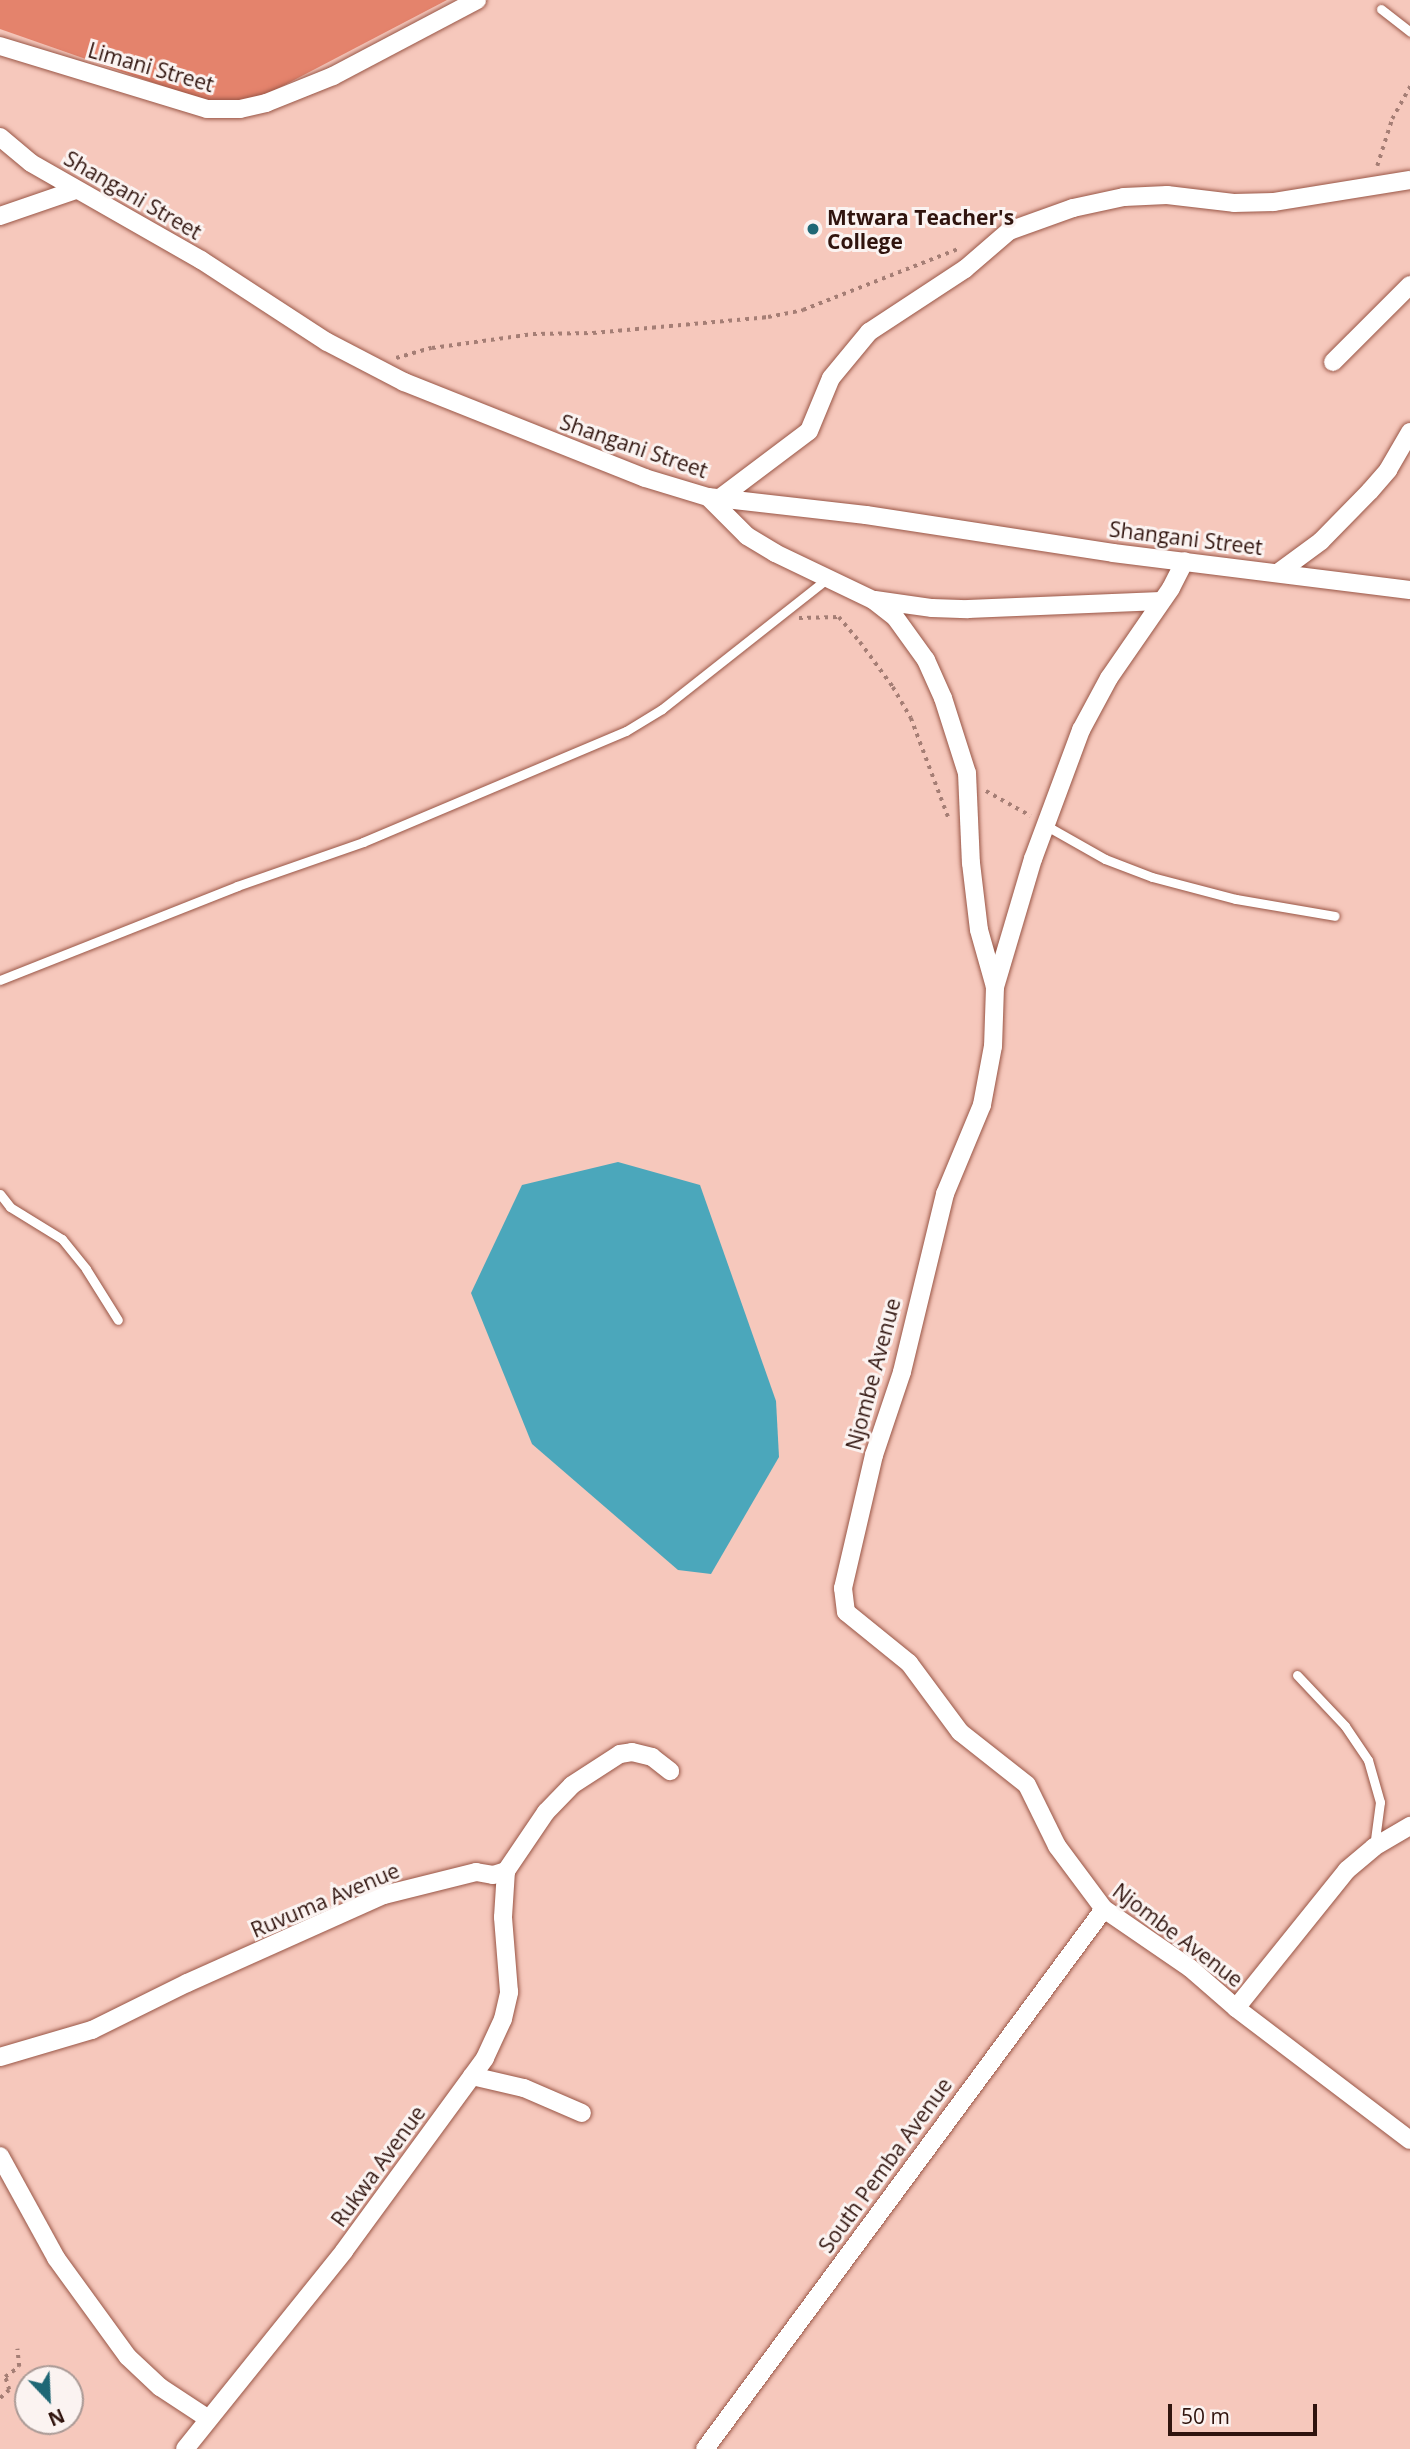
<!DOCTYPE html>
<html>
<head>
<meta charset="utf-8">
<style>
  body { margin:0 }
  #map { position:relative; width:1410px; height:2449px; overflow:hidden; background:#f6c8bc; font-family:"Open Sans",sans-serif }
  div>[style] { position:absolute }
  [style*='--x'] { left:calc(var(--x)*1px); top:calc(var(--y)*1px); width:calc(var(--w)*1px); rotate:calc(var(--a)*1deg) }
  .green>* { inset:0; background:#e4836c }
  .water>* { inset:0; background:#4ba7bb }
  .path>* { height:3.5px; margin-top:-1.75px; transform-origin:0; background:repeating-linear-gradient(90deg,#a57e75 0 3.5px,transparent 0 8.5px) }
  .roads { filter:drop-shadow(0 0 2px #995646) drop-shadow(0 0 2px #995646) }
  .service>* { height:9px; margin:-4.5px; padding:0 4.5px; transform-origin:4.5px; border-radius:4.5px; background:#fff }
  .minor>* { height:18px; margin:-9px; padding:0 9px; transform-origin:9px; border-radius:9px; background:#fff }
  .dots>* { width:19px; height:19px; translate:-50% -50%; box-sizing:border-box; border:4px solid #fbf3f1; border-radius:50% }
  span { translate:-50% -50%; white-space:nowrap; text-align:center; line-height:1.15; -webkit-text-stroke:6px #fbf3f1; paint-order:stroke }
  .street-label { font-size:21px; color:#30140e }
  .poi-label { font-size:21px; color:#30140e; font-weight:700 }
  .left { translate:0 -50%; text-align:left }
  .north { position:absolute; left:14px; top:2365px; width:70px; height:70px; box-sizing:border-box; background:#fbf3f1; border:2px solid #aa9a96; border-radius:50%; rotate:157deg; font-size:19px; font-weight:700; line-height:28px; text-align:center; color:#30140e }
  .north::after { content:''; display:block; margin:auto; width:24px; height:32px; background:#1f6775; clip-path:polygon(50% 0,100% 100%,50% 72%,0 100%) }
  .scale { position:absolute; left:1168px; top:2404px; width:149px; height:32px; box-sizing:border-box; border:4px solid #30140e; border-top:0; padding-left:9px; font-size:21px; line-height:24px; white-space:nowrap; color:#30140e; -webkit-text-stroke:5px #fbf3f1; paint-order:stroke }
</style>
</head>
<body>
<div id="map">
  <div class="green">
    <i style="clip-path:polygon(0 0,447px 0,254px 101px,203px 100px,0 29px)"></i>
  </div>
  <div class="water">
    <i style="clip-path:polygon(618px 1162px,700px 1185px,776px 1401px,779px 1457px,711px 1574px,678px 1570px,532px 1444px,471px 1293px,522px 1185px)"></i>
  </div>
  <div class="path">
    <i style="--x:1377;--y:166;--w:49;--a:-72.3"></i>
    <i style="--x:1392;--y:119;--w:38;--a:-61"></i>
    <i style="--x:396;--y:358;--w:37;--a:-16"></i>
    <i style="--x:432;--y:348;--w:102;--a:-7.9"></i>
    <i style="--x:533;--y:334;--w:60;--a:-1"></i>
    <i style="--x:593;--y:333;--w:176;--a:-5.2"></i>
    <i style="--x:768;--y:317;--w:36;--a:-11"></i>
    <i style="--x:803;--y:310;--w:169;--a:-21.5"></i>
    <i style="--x:799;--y:618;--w:40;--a:-1.4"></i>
    <i style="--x:839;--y:617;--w:33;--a:50"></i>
    <i style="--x:860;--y:642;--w:56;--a:53.7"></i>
    <i style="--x:893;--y:687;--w:36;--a:60"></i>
    <i style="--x:911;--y:718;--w:108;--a:69.4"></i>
    <i style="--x:986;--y:791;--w:51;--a:29.1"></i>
    <i style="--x:0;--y:2398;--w:12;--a:-42"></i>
    <i style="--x:9;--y:2390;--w:14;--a:-107"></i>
    <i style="--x:5;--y:2377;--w:17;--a:-36"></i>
    <i style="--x:19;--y:2367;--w:18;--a:-96"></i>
  </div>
  <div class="roads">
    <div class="service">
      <i style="--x:1381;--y:9;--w:37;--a:38"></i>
      <i style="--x:1045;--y:825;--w:69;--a:29.5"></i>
      <i style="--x:1105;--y:859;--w:50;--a:21"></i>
      <i style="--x:1152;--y:877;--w:87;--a:14.7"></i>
      <i style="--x:1236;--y:899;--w:100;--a:9.7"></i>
      <i style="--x:0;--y:980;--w:255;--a:-21.6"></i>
      <i style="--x:237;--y:886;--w:133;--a:-19.2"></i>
      <i style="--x:363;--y:842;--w:285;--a:-22.9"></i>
      <i style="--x:626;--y:731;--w:42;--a:-31.4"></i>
      <i style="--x:662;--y:709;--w:211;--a:-38.3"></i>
      <i style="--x:0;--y:1194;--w:16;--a:52"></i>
      <i style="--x:10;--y:1207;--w:61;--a:31.6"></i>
      <i style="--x:62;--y:1239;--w:38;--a:51"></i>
      <i style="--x:86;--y:1269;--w:60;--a:57.9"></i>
      <i style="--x:1297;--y:1675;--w:70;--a:46.7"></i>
      <i style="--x:1345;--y:1726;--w:41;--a:55.9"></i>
      <i style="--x:1368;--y:1760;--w:44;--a:74.1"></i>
      <i style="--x:1380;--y:1802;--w:45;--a:97.6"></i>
    </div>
    <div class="minor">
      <i style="--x:0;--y:46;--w:216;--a:16.9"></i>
      <i style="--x:207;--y:109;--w:33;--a:0"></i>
      <i style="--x:240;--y:109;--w:27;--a:-13"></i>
      <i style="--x:266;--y:103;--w:72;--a:-21.9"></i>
      <i style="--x:333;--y:76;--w:163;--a:-27.8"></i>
      <i style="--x:0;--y:137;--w:40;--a:40"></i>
      <i style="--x:31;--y:163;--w:196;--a:29.7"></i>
      <i style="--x:201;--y:260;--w:150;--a:33.1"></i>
      <i style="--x:327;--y:342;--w:87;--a:27.5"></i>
      <i style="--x:404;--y:382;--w:259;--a:21.7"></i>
      <i style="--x:645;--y:478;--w:66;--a:16.8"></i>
      <i style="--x:708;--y:497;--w:159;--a:6.5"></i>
      <i style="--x:866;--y:515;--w:250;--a:8.7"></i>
      <i style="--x:1113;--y:553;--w:299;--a:7.1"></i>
      <i style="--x:0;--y:216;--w:80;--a:-18.9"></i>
      <i style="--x:1333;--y:362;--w:109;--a:-45"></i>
      <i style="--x:708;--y:497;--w:55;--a:45"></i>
      <i style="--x:747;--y:536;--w:33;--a:31"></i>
      <i style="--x:775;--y:553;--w:109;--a:25.6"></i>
      <i style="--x:873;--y:600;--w:28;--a:38"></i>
      <i style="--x:895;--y:617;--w:53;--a:54.2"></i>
      <i style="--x:926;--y:660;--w:42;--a:65.9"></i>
      <i style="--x:943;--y:698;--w:79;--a:72.3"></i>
      <i style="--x:967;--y:773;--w:90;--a:87.5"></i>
      <i style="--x:971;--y:863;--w:67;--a:83.2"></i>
      <i style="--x:979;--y:930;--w:59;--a:74.3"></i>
      <i style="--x:995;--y:987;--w:59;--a:91.9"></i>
      <i style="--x:993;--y:1046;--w:60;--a:100.6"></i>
      <i style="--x:982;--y:1105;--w:96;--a:112.6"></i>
      <i style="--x:945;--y:1194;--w:183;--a:103.6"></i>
      <i style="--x:902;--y:1372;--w:88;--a:108.6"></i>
      <i style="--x:874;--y:1455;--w:137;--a:103.1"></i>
      <i style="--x:843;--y:1588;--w:24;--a:83"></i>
      <i style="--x:846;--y:1612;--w:81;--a:39"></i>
      <i style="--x:909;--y:1663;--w:86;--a:53.5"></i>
      <i style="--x:960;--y:1732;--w:85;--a:38.3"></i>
      <i style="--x:1027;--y:1785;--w:68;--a:63.8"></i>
      <i style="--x:1057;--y:1846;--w:79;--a:53.3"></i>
      <i style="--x:1104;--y:1909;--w:104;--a:34.5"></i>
      <i style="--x:1190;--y:1968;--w:61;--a:41"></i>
      <i style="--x:1236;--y:2008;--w:218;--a:37.2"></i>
      <i style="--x:720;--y:498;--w:111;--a:-37"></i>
      <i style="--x:809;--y:431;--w:57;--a:-67.5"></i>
      <i style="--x:831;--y:378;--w:60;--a:-50.4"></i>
      <i style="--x:869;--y:332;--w:115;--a:-33.3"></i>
      <i style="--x:965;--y:269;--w:58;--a:-40.8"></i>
      <i style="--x:1009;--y:231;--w:68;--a:-19.8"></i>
      <i style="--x:1073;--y:208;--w:52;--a:-12.2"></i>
      <i style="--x:1124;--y:197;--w:43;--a:-2.7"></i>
      <i style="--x:1167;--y:195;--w:67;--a:6.8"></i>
      <i style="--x:1234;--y:203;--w:40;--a:-1.4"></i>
      <i style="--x:1274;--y:202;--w:138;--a:-9.2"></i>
      <i style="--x:1279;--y:572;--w:52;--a:-36.4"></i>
      <i style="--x:1321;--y:541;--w:70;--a:-45.6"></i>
      <i style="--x:1370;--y:491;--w:28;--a:-49"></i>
      <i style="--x:1388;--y:470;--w:44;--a:-59.9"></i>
      <i style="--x:875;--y:600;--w:58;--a:8"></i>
      <i style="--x:932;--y:608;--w:36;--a:2"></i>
      <i style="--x:968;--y:609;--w:193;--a:-2.4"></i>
      <i style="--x:995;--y:987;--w:134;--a:-73.5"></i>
      <i style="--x:1033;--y:859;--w:138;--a:-69.6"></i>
      <i style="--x:1081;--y:730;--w:59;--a:-61.7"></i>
      <i style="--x:1109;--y:678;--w:109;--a:-55.4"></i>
      <i style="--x:1171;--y:588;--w:30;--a:-63"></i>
      <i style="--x:1236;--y:2008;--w:177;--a:-51.2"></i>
      <i style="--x:1347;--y:1870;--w:35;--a:-40"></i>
      <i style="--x:1374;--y:1847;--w:42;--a:-30.3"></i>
      <i style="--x:0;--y:2057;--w:96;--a:-16.4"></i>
      <i style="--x:92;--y:2030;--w:106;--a:-26.3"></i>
      <i style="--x:187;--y:1983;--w:216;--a:-24.1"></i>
      <i style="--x:384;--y:1895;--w:95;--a:-14"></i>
      <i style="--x:476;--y:1872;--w:17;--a:10"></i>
      <i style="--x:493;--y:1875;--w:14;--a:-17"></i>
      <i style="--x:506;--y:1871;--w:71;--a:-55.9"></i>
      <i style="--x:546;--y:1812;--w:37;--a:-46"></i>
      <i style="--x:572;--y:1785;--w:57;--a:-32.9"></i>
      <i style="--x:620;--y:1754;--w:12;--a:-9"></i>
      <i style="--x:632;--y:1752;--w:21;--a:14"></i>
      <i style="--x:652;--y:1757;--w:23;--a:38"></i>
      <i style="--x:472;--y:2076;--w:53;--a:13"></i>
      <i style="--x:524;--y:2088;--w:63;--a:23.3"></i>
      <i style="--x:0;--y:2156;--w:116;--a:61.2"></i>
      <i style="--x:56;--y:2258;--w:122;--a:54"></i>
      <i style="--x:128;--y:2357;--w:44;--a:43.2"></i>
      <i style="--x:160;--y:2387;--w:56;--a:33.4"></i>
      <i style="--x:185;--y:2449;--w:254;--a:-51.2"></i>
      <i style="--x:344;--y:2251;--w:239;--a:-53.8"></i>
      <i style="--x:485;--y:2058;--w:43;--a:-65.2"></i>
      <i style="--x:503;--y:2019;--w:28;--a:-77"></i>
      <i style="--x:509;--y:1992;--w:75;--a:-94.6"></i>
      <i style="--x:503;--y:1917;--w:46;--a:-86.3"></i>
      <i style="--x:705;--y:2449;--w:671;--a:-53.54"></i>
    </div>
  </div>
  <div class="dots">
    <i style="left:813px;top:229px;background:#1f6775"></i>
  </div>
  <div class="street-label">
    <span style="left:151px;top:67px;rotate:16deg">Limani Street</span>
    <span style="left:133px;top:195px;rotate:30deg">Shangani Street</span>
    <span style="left:634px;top:446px;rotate:19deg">Shangani Street</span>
    <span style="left:1186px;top:538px;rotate:7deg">Shangani Street</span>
    <span style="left:873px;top:1374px;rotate:-75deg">Njombe Avenue</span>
    <span style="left:325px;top:1900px;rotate:-23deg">Ruvuma Avenue</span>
    <span style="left:1178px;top:1935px;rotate:37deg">Njombe Avenue</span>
    <span style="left:885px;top:2165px;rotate:-54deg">South Pemba Avenue</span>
    <span style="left:378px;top:2166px;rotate:-54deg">Rukwa Avenue</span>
  </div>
  <div class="poi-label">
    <span class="left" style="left:827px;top:229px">Mtwara Teacher's<br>College</span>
  </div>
  <div class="north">N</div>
  <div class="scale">50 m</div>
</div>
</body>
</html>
